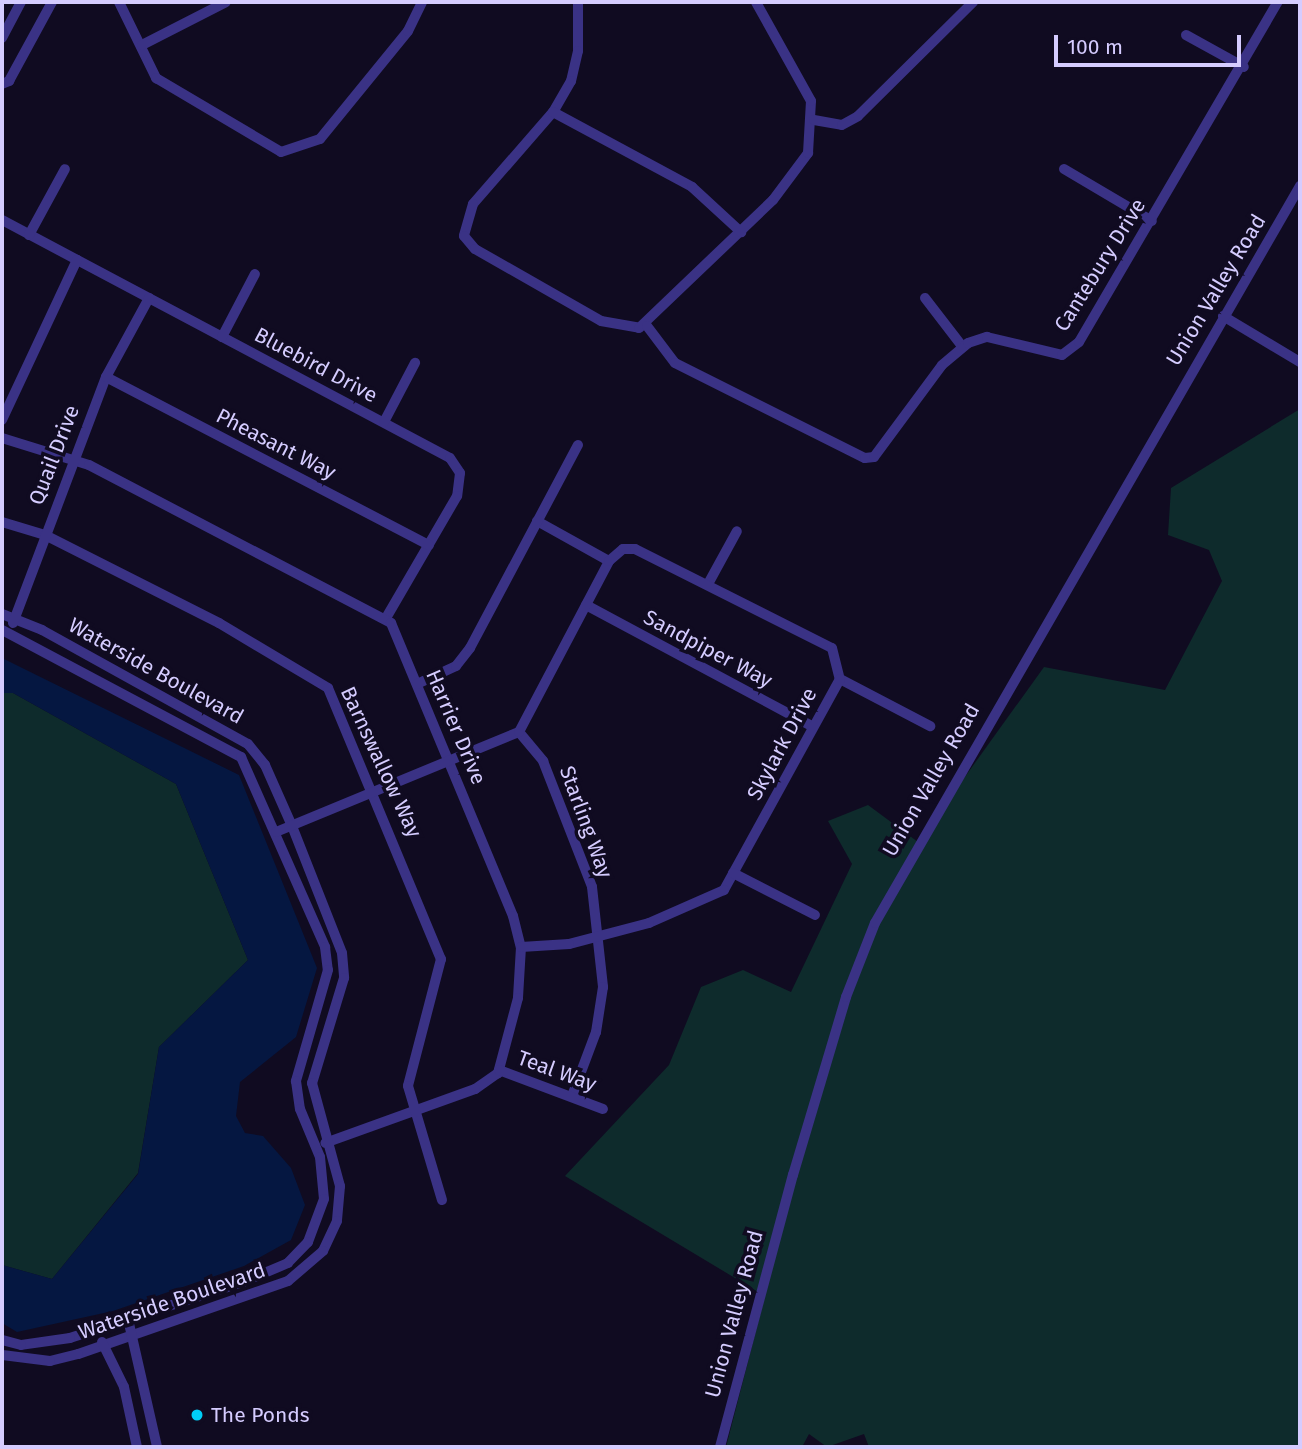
<!DOCTYPE html>
<html>
<head>
<meta charset="utf-8">
<style>
  body { margin:0 }
  #map { position:relative; width:1302px; height:1449px; overflow:hidden; background:#100b21; font-family:"Fira Sans",sans-serif }
  div>[style] { position:absolute }
  [style*='--x'] { left:calc(var(--x)*1px); top:calc(var(--y)*1px); width:calc(var(--w)*1px); rotate:calc(var(--a)*1deg) }
  .green>* { inset:0; background:#0e2b2c }
  .water>* { inset:0; background:#051741 }
  .minor>* { height:10px; margin:-5px; padding:0 5px; transform-origin:5px; border-radius:5px; background:#3a3285 }
  .dots>* { width:19px; height:19px; translate:-50% -50%; box-sizing:border-box; border:4px solid #100b21; border-radius:50% }
  span { translate:-50% -50%; white-space:nowrap; text-align:center; line-height:1.15; -webkit-text-stroke:7px #100b21; paint-order:stroke }
  .street-label { font-size:21px; color:#d5ccff }
  .poi-label { font-size:21px; color:#d5ccff }
  .left { translate:0 -50%; text-align:left }
  .frame { position:absolute; inset:0; border:4px solid #d5ccff; pointer-events:none }
  .scale { position:absolute; left:1054px; top:35px; width:187px; height:32px; box-sizing:border-box; border:4px solid #d5ccff; border-top:0; padding-left:9px; font-size:21px; line-height:24px; white-space:nowrap; color:#d5ccff; -webkit-text-stroke:5px #100b21; paint-order:stroke }
</style>
</head>
<body>
<div id="map">
  <div class="green">
    <i style="clip-path:polygon(1300px 409px,1300px 1447px,869px 1447px,864px 1434px,827px 1447px,809px 1434px,802px 1447px,726px 1447px,765px 1296px,565px 1176px,669px 1065px,701px 987px,743px 970px,791px 992px,852px 864px,828px 821px,868px 805px,918px 842px,1044px 667px,1165px 690px,1222px 581px,1209px 550px,1168px 535px,1171px 488px)"></i>
    <i style="clip-path:polygon(2px 693px,13px 693px,176px 784px,248px 960px,159px 1047px,138px 1173px,52px 1279px,2px 1265px)"></i>
  </div>
  <div class="water">
    <i style="clip-path:polygon(2px 658px,239px 775px,317px 968px,296px 1037px,240px 1082px,236px 1116px,245px 1133px,263px 1136px,291px 1168px,305px 1205px,291px 1240px,244px 1266px,113px 1311px,17px 1332px,2px 1323px,2px 1265px,52px 1279px,138px 1174px,159px 1047px,248px 960px,176px 784px,13px 693px,2px 693px)"></i>
  </div>
  <div class="minor">
    <i style="--x:119;--y:2;--w:85;--a:64"></i>
    <i style="--x:156;--y:78;--w:145;--a:30.6"></i>
    <i style="--x:281;--y:152;--w:41;--a:-18.4"></i>
    <i style="--x:320;--y:139;--w:139;--a:-50.8"></i>
    <i style="--x:408;--y:31;--w:32;--a:-64"></i>
    <i style="--x:578;--y:2;--w:49;--a:90"></i>
    <i style="--x:578;--y:51;--w:31;--a:103"></i>
    <i style="--x:571;--y:81;--w:36;--a:120"></i>
    <i style="--x:553;--y:112;--w:122;--a:131"></i>
    <i style="--x:473;--y:204;--w:33;--a:106"></i>
    <i style="--x:464;--y:236;--w:17;--a:50"></i>
    <i style="--x:475;--y:249;--w:145;--a:29.7"></i>
    <i style="--x:601;--y:321;--w:39;--a:10"></i>
    <i style="--x:639;--y:328;--w:185;--a:-43.7"></i>
    <i style="--x:773;--y:200;--w:59;--a:-53.3"></i>
    <i style="--x:808;--y:153;--w:52;--a:-86.7"></i>
    <i style="--x:811;--y:101;--w:113;--a:-119.1"></i>
    <i style="--x:1186;--y:35;--w:66;--a:28.9"></i>
    <i style="--x:2;--y:38;--w:41;--a:-62.2"></i>
    <i style="--x:142;--y:45;--w:94;--a:-27.1"></i>
    <i style="--x:2;--y:84;--w:8;--a:-23"></i>
    <i style="--x:9;--y:81;--w:90;--a:-61.4"></i>
    <i style="--x:553;--y:112;--w:158;--a:28.3"></i>
    <i style="--x:692;--y:187;--w:67;--a:42.6"></i>
    <i style="--x:814;--y:120;--w:28;--a:10"></i>
    <i style="--x:842;--y:125;--w:18;--a:-29"></i>
    <i style="--x:858;--y:116;--w:162;--a:-44.7"></i>
    <i style="--x:1064;--y:169;--w:102;--a:30.6"></i>
    <i style="--x:2;--y:220;--w:507;--a:27.98"></i>
    <i style="--x:450;--y:458;--w:18;--a:56"></i>
    <i style="--x:460;--y:473;--w:23;--a:97"></i>
    <i style="--x:457;--y:496;--w:141;--a:120.2"></i>
    <i style="--x:29;--y:235;--w:75;--a:-61.4"></i>
    <i style="--x:925;--y:298;--w:61;--a:52.4"></i>
    <i style="--x:1223;--y:316;--w:90;--a:30.9"></i>
    <i style="--x:647;--y:326;--w:46;--a:52.9"></i>
    <i style="--x:675;--y:363;--w:212;--a:26.6"></i>
    <i style="--x:865;--y:458;--w:9;--a:-6"></i>
    <i style="--x:874;--y:457;--w:114;--a:-53.5"></i>
    <i style="--x:942;--y:365;--w:34;--a:-40"></i>
    <i style="--x:968;--y:343;--w:20;--a:-18"></i>
    <i style="--x:987;--y:337;--w:77;--a:13.5"></i>
    <i style="--x:1062;--y:355;--w:21;--a:-37"></i>
    <i style="--x:1079;--y:342;--w:394;--a:-59.7"></i>
    <i style="--x:222;--y:337;--w:71;--a:-62.4"></i>
    <i style="--x:106;--y:377;--w:364;--a:27.5"></i>
    <i style="--x:2;--y:420;--w:177;--a:-64.9"></i>
    <i style="--x:384;--y:422;--w:67;--a:-62.3"></i>
    <i style="--x:2;--y:438;--w:91;--a:17.2"></i>
    <i style="--x:89;--y:465;--w:341;--a:27.6"></i>
    <i style="--x:391;--y:623;--w:317;--a:67.4"></i>
    <i style="--x:513;--y:916;--w:32;--a:76"></i>
    <i style="--x:521;--y:947;--w:51;--a:93.4"></i>
    <i style="--x:518;--y:998;--w:78;--a:104.9"></i>
    <i style="--x:498;--y:1073;--w:28;--a:145"></i>
    <i style="--x:475;--y:1089;--w:159;--a:160.2"></i>
    <i style="--x:537;--y:521;--w:82;--a:29.1"></i>
    <i style="--x:2;--y:522;--w:45;--a:16.8"></i>
    <i style="--x:45;--y:535;--w:195;--a:26.8"></i>
    <i style="--x:219;--y:623;--w:127;--a:30.8"></i>
    <i style="--x:328;--y:688;--w:294;--a:67.4"></i>
    <i style="--x:441;--y:959;--w:131;--a:104.6"></i>
    <i style="--x:408;--y:1086;--w:119;--a:73.4"></i>
    <i style="--x:708;--y:584;--w:60;--a:-61.3"></i>
    <i style="--x:586;--y:605;--w:256;--a:28.2"></i>
    <i style="--x:2;--y:614;--w:43;--a:21.8"></i>
    <i style="--x:42;--y:630;--w:235;--a:29"></i>
    <i style="--x:248;--y:744;--w:27;--a:51"></i>
    <i style="--x:265;--y:765;--w:67;--a:66.1"></i>
    <i style="--x:292;--y:826;--w:136;--a:68.5"></i>
    <i style="--x:342;--y:953;--w:25;--a:85"></i>
    <i style="--x:344;--y:978;--w:110;--a:106.9"></i>
    <i style="--x:312;--y:1083;--w:107;--a:74.8"></i>
    <i style="--x:340;--y:1186;--w:35;--a:95"></i>
    <i style="--x:337;--y:1221;--w:33;--a:115"></i>
    <i style="--x:323;--y:1251;--w:46;--a:139.4"></i>
    <i style="--x:288;--y:1281;--w:222;--a:160.8"></i>
    <i style="--x:78;--y:1354;--w:29;--a:166"></i>
    <i style="--x:50;--y:1361;--w:48;--a:-172.9"></i>
    <i style="--x:13;--y:623;--w:263;--a:-69.3"></i>
    <i style="--x:106;--y:377;--w:90;--a:-61.4"></i>
    <i style="--x:2;--y:630;--w:271;--a:28"></i>
    <i style="--x:241;--y:757;--w:208;--a:66.1"></i>
    <i style="--x:325;--y:947;--w:23;--a:83"></i>
    <i style="--x:328;--y:970;--w:116;--a:106.1"></i>
    <i style="--x:296;--y:1081;--w:28;--a:82"></i>
    <i style="--x:300;--y:1109;--w:52;--a:67.4"></i>
    <i style="--x:320;--y:1157;--w:42;--a:84.6"></i>
    <i style="--x:324;--y:1199;--w:46;--a:110.4"></i>
    <i style="--x:308;--y:1242;--w:29;--a:134"></i>
    <i style="--x:288;--y:1263;--w:49;--a:157.1"></i>
    <i style="--x:243;--y:1282;--w:182;--a:162.1"></i>
    <i style="--x:70;--y:1338;--w:49;--a:171.9"></i>
    <i style="--x:21;--y:1345;--w:20;--a:-165"></i>
    <i style="--x:840;--y:679;--w:102;--a:27.6"></i>
    <i style="--x:417;--y:684;--w:43;--a:-24.8"></i>
    <i style="--x:456;--y:666;--w:23;--a:-52"></i>
    <i style="--x:470;--y:648;--w:230;--a:-62"></i>
    <i style="--x:519;--y:732;--w:38;--a:50"></i>
    <i style="--x:543;--y:761;--w:135;--a:68.7"></i>
    <i style="--x:592;--y:887;--w:101;--a:83.7"></i>
    <i style="--x:603;--y:987;--w:46;--a:98.8"></i>
    <i style="--x:596;--y:1032;--w:68;--a:110.6"></i>
    <i style="--x:276;--y:832;--w:263;--a:-22.4"></i>
    <i style="--x:519;--y:732;--w:193;--a:-62.2"></i>
    <i style="--x:609;--y:561;--w:18;--a:-41"></i>
    <i style="--x:623;--y:549;--w:12;--a:0"></i>
    <i style="--x:635;--y:549;--w:220;--a:26.7"></i>
    <i style="--x:832;--y:648;--w:32;--a:76"></i>
    <i style="--x:840;--y:679;--w:241;--a:118.8"></i>
    <i style="--x:724;--y:890;--w:82;--a:156.3"></i>
    <i style="--x:649;--y:923;--w:83;--a:165.3"></i>
    <i style="--x:569;--y:944;--w:48;--a:176.4"></i>
    <i style="--x:733;--y:873;--w:92;--a:27.1"></i>
    <i style="--x:499;--y:1070;--w:111;--a:20.6"></i>
    <i style="--x:128;--y:1319;--w:131;--a:77.2"></i>
    <i style="--x:102;--y:1342;--w:50;--a:63.9"></i>
    <i style="--x:124;--y:1387;--w:61;--a:77.8"></i>
    <i style="--x:720;--y:1447;--w:282;--a:-75"></i>
    <i style="--x:793;--y:1175;--w:186;--a:-73.4"></i>
    <i style="--x:846;--y:997;--w:79;--a:-68.6"></i>
    <i style="--x:875;--y:923;--w:851;--a:-60.03"></i>
  </div>
  <div class="dots">
    <i style="left:197px;top:1415px;background:#00cef7"></i>
  </div>
  <div class="street-label">
    <span style="left:1100px;top:265px;rotate:-58deg">Cantebury Drive</span>
    <span style="left:1216px;top:290px;rotate:-59deg">Union Valley Road</span>
    <span style="left:316px;top:365px;rotate:28deg">Bluebird Drive</span>
    <span style="left:276px;top:444px;rotate:27deg">Pheasant Way</span>
    <span style="left:54px;top:455px;rotate:-69deg">Quail Drive</span>
    <span style="left:708px;top:649px;rotate:28deg">Sandpiper Way</span>
    <span style="left:156px;top:671px;rotate:29deg">Waterside Boulevard</span>
    <span style="left:456px;top:727px;rotate:67deg">Harrier Drive</span>
    <span style="left:782px;top:744px;rotate:-62deg">Skylark Drive</span>
    <span style="left:381px;top:762px;rotate:65deg">Barnswallow Way</span>
    <span style="left:931px;top:780px;rotate:-60deg">Union Valley Road</span>
    <span style="left:586px;top:822px;rotate:70deg">Starling Way</span>
    <span style="left:557px;top:1071px;rotate:20deg">Teal Way</span>
    <span style="left:172px;top:1301px;rotate:-19deg">Waterside Boulevard</span>
    <span style="left:734px;top:1314px;rotate:-75deg">Union Valley Road</span>
  </div>
  <div class="poi-label">
    <span class="left" style="left:211px;top:1415px">The Ponds</span>
  </div>
  <div class="frame"></div>
  <div class="scale">100 m</div>
</div>
</body>
</html>
